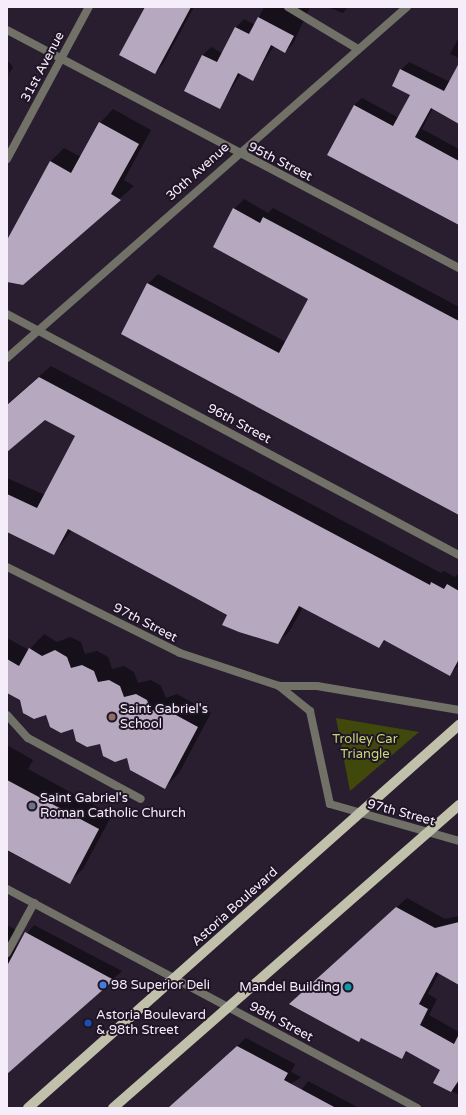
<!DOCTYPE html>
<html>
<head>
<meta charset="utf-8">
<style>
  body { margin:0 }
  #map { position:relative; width:466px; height:1115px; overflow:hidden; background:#291e30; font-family:"Varela Round",sans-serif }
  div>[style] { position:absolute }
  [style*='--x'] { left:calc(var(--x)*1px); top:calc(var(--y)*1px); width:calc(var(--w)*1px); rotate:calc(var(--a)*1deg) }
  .green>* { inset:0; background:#40480c }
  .shadow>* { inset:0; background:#0007 }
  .building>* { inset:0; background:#b6a8bf }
  .service>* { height:8px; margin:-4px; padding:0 4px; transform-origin:4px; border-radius:4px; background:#717167 }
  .minor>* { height:8px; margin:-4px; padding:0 4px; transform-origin:4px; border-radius:4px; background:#717167 }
  .primary>* { height:10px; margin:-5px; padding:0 5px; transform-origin:5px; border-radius:5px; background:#c1c1ab }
  .dots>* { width:11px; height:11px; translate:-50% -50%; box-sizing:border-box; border:2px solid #1f1526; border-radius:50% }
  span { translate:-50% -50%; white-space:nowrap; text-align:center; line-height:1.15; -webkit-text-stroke:4px #1f1526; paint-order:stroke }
  .street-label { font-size:13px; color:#f5eefa }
  .poi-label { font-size:13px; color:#f5eefa }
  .left { translate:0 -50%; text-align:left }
  .right { translate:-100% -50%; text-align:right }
  .park-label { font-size:13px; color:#c5d676 }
  .frame { position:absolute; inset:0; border:8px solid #f5eefa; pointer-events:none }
</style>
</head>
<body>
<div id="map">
  <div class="green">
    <i style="clip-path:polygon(336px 718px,419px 732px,350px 791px)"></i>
  </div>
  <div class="shadow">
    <i style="clip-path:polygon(146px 7px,194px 7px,163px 64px,155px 73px)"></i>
    <i style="clip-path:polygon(264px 7px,310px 7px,293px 44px,285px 52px,274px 46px,253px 79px,241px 74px,219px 108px,185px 90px,203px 55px,211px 47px,222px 53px,236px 27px,244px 19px,255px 25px)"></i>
    <i style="clip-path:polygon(327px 7px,348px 7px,343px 13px)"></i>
    <i style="clip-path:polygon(459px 37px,459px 58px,450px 54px)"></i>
    <i style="clip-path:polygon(7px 60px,13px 67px,7px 78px,9px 73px)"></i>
    <i style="clip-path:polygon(409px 62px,450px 82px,459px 65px,459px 123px,433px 108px,422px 129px,459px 149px,459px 224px,354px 105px,362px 98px,399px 118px,411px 95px,401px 70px)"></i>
    <i style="clip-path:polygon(113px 109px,151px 130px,124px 180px,134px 186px,23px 284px,7px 281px,7px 243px,50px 162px,64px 148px,81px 157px,100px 123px)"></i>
    <i style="clip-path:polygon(244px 199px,268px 213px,273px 208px,459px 307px,459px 514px,148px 284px,158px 274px,286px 342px,309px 298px,234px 209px)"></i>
    <i style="clip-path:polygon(51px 366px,441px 573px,444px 571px,455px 577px,459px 573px,459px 665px,450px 674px,386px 640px,379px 647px,303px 607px,289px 632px,277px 643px,72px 530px,54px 554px,7px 531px,7px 478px,45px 495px,77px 435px,45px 418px,7px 451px,7px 404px)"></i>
    <i style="clip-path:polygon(44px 634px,57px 642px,70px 637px,81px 642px,85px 654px,97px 651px,108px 657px,112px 669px,124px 666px,134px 672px,138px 683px,151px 680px,161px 686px,166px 698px,177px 694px,211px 713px,179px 773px,165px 787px,127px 757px,7px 692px,7px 638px,29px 650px)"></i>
    <i style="clip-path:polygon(7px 745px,33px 760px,28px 769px,112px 815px,83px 869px,69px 882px,7px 851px)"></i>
    <i style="clip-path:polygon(407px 898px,445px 919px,459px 916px,459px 984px,439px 973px,428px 994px,437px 999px,429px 1015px,459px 1032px,459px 1095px,435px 1082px,442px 1069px,408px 1051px,401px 1058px,362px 1038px,359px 1040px,290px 1003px)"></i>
    <i style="clip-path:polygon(7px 925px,16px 930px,10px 944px,13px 950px,34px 925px,122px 971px,7px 1073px)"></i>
    <i style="clip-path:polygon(246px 1038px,295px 1064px,291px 1072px,301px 1077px,255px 1108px,168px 1108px)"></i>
    <i style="clip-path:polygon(308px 1081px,359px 1108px,289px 1108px)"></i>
  </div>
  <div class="building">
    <i style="clip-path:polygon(145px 7px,191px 7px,155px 74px,119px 55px)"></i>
    <i style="clip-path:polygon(258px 17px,294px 36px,285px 53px,271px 45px,253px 81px,238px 73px,220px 109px,184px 91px,202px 55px,217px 62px,235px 27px,249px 34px)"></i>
    <i style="clip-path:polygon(459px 63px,459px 124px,431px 108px,415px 137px,459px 161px,459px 225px,327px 155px,354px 105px,393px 126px,410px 95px,392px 86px,400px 69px,444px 91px)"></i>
    <i style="clip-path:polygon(99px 122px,139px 144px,111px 194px,121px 200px,23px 285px,7px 282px,7px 240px,50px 161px,71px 173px)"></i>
    <i style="clip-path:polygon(233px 208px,260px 223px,263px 217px,459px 321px,459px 515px,121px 334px,147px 283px,279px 353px,308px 299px,213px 247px)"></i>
    <i style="clip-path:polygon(39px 377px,430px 585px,431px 582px,444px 589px,447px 584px,459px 591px,459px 659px,450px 676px,384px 640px,379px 648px,299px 606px,278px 644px,239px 632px,222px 625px,227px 615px,68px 529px,54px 555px,7px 532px,7px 494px,37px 508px,75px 436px,45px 420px,7px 452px,7px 405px)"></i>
    <i style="clip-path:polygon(29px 648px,42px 656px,55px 650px,67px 657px,71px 668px,82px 665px,94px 671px,98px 682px,109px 680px,120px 686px,124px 697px,136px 694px,147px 700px,151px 711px,163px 708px,198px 727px,165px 789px,130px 770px,127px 758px,115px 762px,103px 756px,100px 744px,87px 747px,76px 741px,73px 729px,61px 733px,50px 727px,46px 715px,34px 719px,23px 713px,20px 700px,7px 693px,7px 659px,19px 666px)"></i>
    <i style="clip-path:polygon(7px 780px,99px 829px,70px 884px,7px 850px)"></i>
    <i style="clip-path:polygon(396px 907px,435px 928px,459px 922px,459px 985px,436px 972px,419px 1004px,428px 1009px,420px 1025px,454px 1044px,459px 1034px,459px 1080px,451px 1092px,433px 1083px,440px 1070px,406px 1051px,402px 1059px,361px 1038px,359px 1042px,289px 1004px)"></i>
    <i style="clip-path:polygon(25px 932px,114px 980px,7px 1074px,7px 966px)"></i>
    <i style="clip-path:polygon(237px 1046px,288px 1073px,284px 1080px,336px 1108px,168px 1108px)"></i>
  </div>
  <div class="service">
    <i style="--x:288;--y:7;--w:82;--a:31"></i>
    <i style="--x:7;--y:715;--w:31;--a:48"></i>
    <i style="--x:28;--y:738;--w:128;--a:28.4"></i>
    <i style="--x:7;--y:953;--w:57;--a:-61.6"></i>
  </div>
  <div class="minor">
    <i style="--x:7;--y:30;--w:511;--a:27.77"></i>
    <i style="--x:7;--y:159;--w:173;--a:-61.7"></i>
    <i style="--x:7;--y:314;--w:512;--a:28.07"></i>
    <i style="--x:7;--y:358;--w:532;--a:-41.27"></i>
    <i style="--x:7;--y:567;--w:193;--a:26.4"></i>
    <i style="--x:180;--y:653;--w:104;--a:18.4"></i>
    <i style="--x:279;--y:686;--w:38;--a:0"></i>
    <i style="--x:317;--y:686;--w:144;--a:9.6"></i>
    <i style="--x:279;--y:686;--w:40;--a:39"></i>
    <i style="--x:310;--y:711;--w:95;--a:77.9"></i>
    <i style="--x:330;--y:804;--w:134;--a:16"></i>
    <i style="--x:7;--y:889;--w:465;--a:28.1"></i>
  </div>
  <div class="primary">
    <i style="--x:28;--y:1108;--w:577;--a:-41.63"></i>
    <i style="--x:113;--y:1108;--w:460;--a:-41.2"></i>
  </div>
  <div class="dots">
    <i style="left:112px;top:717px;background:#8d6e63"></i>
    <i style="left:32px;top:806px;background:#6b7280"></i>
    <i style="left:103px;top:985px;background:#3f7fe0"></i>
    <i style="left:348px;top:987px;background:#0f9aa8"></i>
    <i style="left:88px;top:1023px;background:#1a4fb4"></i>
  </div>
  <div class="street-label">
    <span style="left:43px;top:67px;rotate:-62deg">31st Avenue</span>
    <span style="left:280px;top:162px;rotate:27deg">95th Street</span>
    <span style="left:198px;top:172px;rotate:-42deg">30th Avenue</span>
    <span style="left:239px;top:424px;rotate:28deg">96th Street</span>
    <span style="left:145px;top:623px;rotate:27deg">97th Street</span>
    <span style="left:401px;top:813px;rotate:15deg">97th Street</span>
    <span style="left:235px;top:907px;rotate:-42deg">Astoria Boulevard</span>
    <span style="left:281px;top:1022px;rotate:28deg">98th Street</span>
  </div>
  <div class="poi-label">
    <span class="left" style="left:120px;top:717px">Saint Gabriel's<br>School</span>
    <span class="left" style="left:40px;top:806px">Saint Gabriel's<br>Roman Catholic Church</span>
    <span class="left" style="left:111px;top:985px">98 Superior Deli</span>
    <span class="right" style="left:340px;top:987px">Mandel Building</span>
    <span class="left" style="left:96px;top:1023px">Astoria Boulevard<br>&amp; 98th Street</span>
  </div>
  <div class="park-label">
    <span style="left:365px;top:747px">Trolley Car<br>Triangle</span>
  </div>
  <div class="frame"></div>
</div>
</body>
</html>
